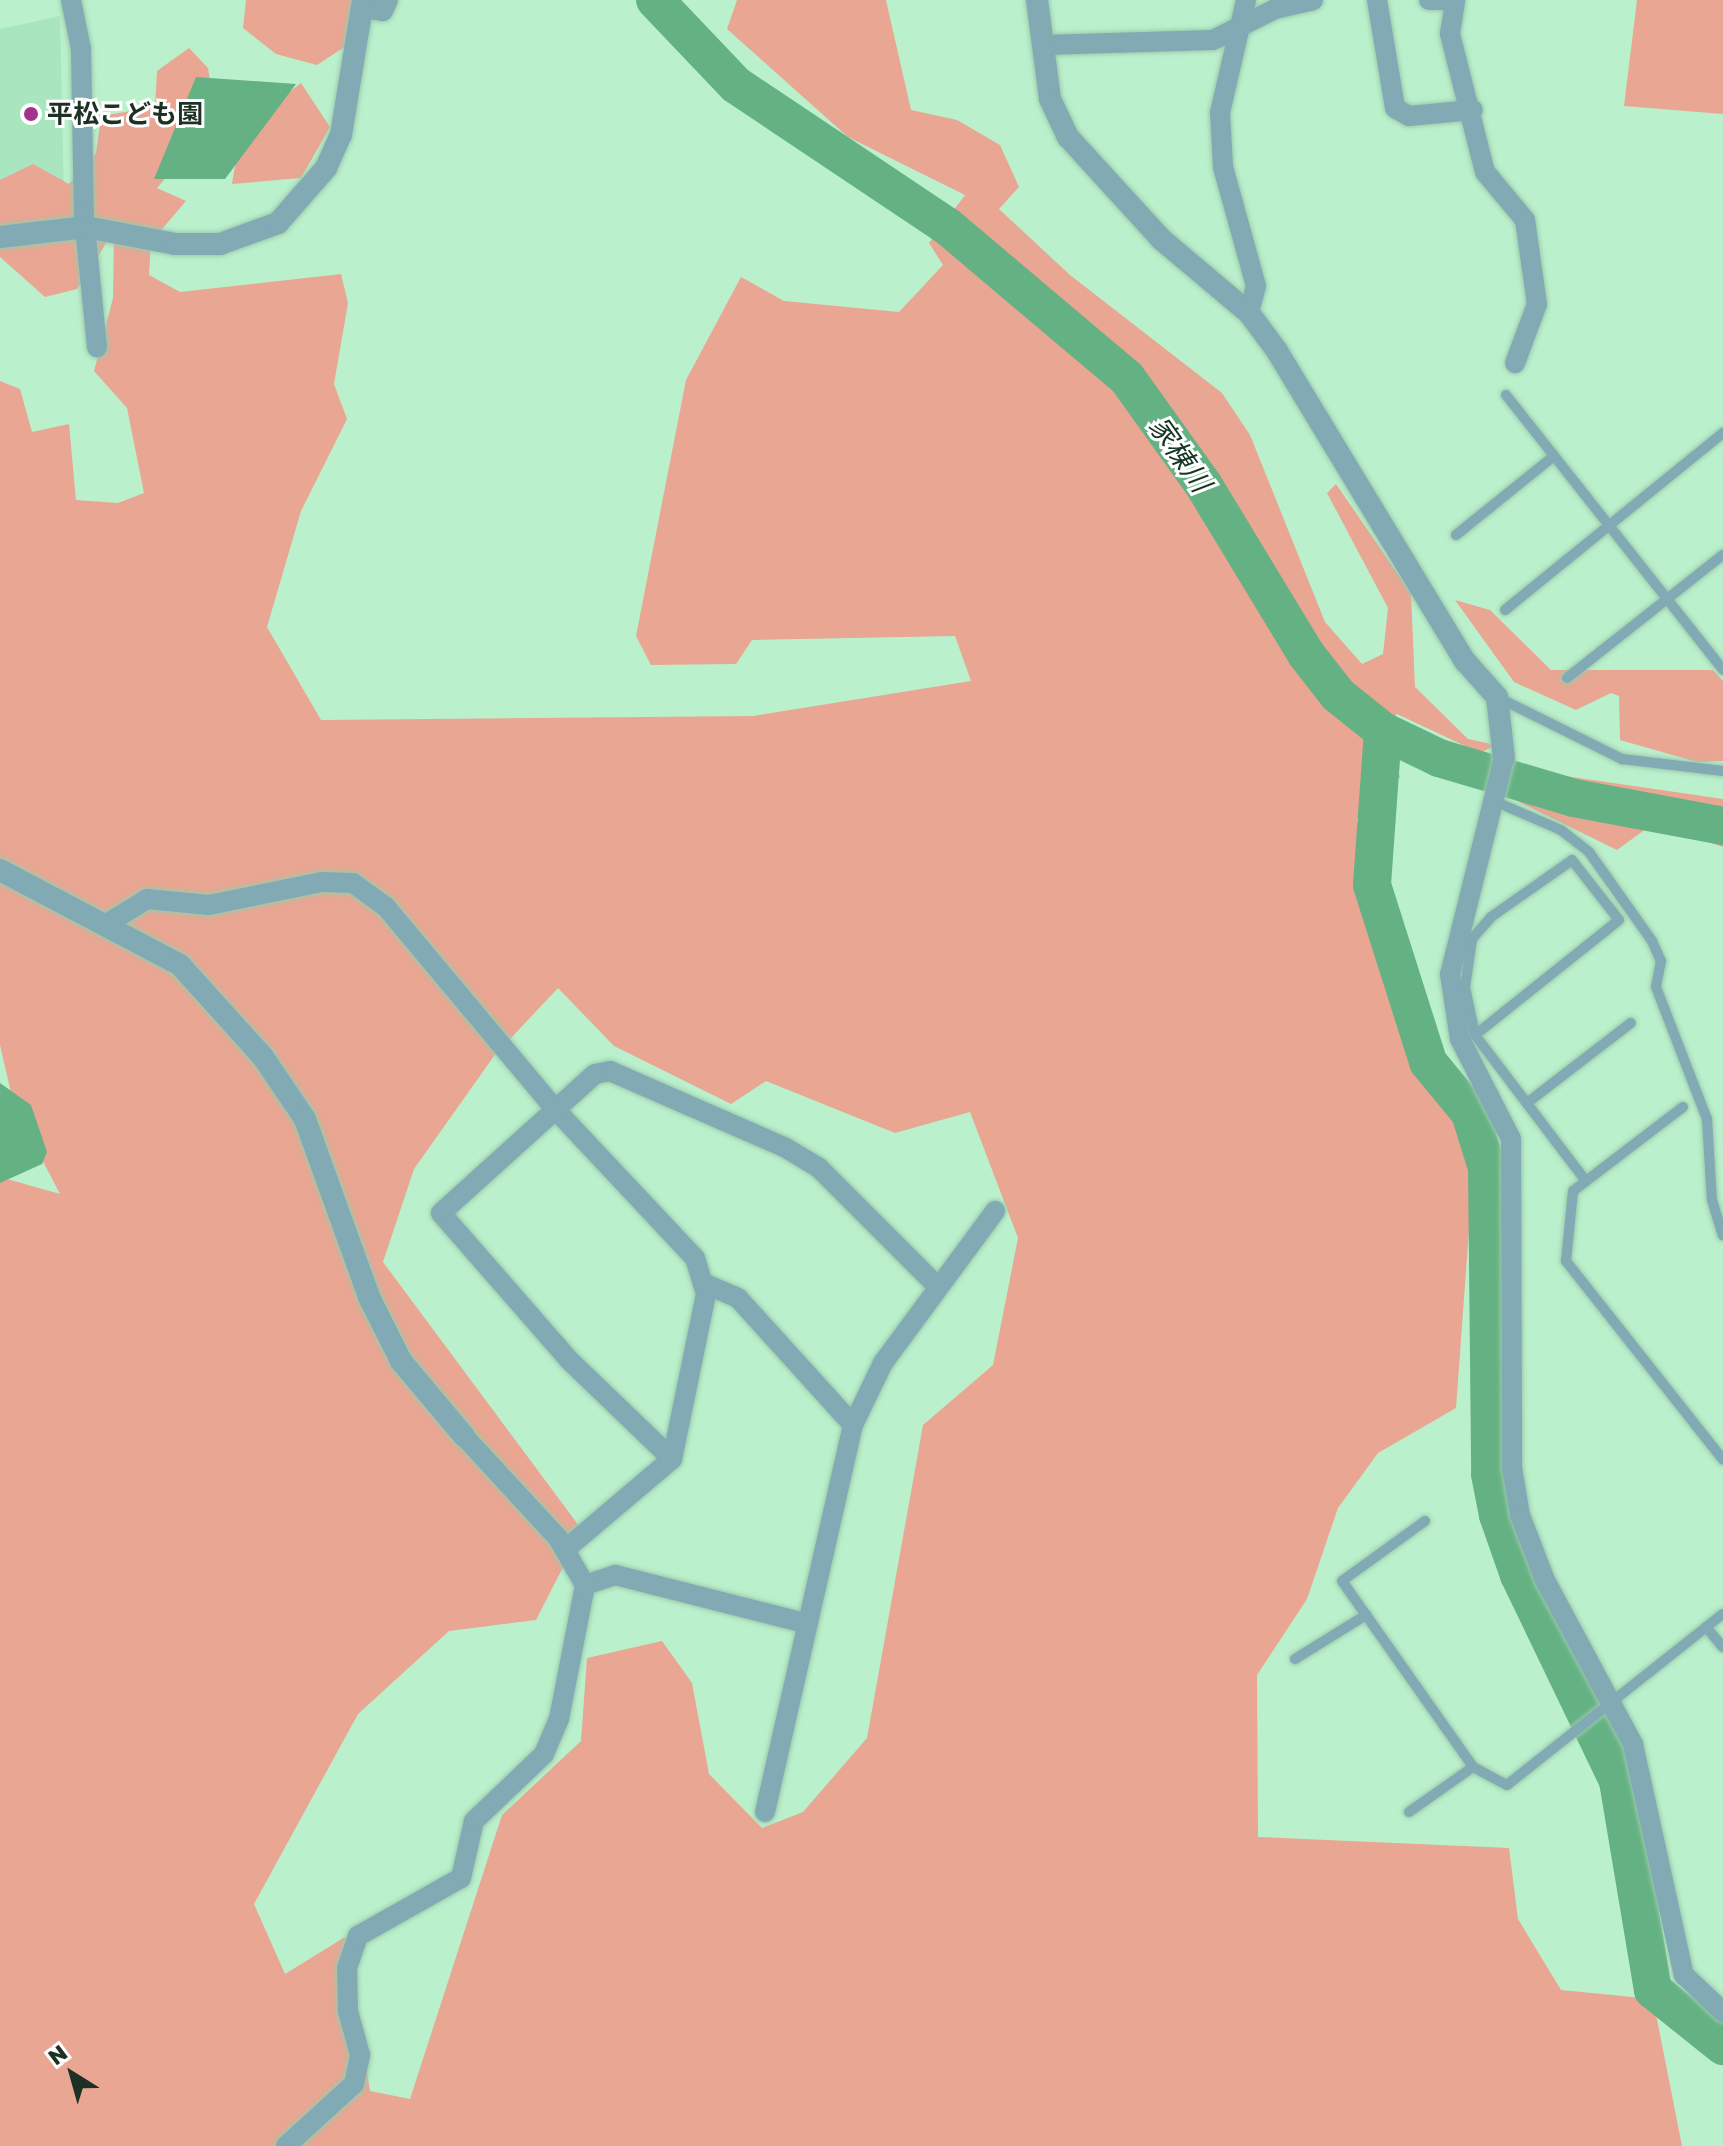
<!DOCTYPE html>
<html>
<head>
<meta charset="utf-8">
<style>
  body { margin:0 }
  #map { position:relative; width:1723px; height:2146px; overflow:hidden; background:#bbf0cd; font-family:"Golos Text","Noto Sans JP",sans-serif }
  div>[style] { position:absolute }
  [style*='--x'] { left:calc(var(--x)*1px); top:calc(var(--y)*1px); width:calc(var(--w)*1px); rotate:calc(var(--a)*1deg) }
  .built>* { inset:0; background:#a9e6bf }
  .green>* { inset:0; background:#e9a693 }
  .water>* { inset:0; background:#64b283 }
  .river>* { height:38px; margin:-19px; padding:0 19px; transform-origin:19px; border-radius:19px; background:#64b283 }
  .roads { filter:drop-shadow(0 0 2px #9bcaab) drop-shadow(0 0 2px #9bcaab) }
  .service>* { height:10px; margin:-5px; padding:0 5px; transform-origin:5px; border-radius:5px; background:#81aab5 }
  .minor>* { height:20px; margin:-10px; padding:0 10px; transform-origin:10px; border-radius:10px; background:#81aab5 }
  .tertiary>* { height:22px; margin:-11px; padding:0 11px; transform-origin:11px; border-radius:11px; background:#81aab5 }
  .dots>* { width:22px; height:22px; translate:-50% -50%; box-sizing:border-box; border:4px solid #fff; border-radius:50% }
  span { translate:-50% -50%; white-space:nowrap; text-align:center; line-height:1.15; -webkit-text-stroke:6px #fff; paint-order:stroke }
  .poi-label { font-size:26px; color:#1c3124; font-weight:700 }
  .left { translate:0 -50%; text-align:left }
  .water-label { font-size:28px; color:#153724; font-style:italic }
  .north { position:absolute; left:32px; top:2034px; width:80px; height:80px; -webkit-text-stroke:6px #fff; paint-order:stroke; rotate:323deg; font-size:22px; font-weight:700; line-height:32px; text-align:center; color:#1c3124 }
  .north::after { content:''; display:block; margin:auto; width:28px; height:36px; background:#1c3124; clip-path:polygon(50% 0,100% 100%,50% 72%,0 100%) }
</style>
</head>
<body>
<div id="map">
  <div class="built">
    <i style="clip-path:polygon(60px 16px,64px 198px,0 206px,0 29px)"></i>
  </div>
  <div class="green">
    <i style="clip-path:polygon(246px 0,352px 0,346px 46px,317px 65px,276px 54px,243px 28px)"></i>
    <i style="clip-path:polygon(evenodd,737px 0,886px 0,911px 110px,957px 120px,1000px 145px,1019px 187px,999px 209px,1070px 275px,1222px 393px,1250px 435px,1325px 622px,1362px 664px,1383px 654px,1388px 608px,1327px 493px,1336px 484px,1411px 593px,1415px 687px,1468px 739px,1496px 745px,1480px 753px,1397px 714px,1385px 728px,1400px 777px,1357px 819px,1368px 886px,1475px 1148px,1456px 1408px,1378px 1453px,1338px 1508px,1307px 1599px,1257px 1675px,1258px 1837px,1509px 1848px,1518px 1919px,1561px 1990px,1653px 1999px,1682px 2146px,0 2146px,0 1177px,60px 1194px,14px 1106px,0 1045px,0 381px,20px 389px,32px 432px,69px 424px,76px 500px,118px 503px,144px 493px,127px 408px,94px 371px,113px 298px,114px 231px,77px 289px,45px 297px,0 257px,0 180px,33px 164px,69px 184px,96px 153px,101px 116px,155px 107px,157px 71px,189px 48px,208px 68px,216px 119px,157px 188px,186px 201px,151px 242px,149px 275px,180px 292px,341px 274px,348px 303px,334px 384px,347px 419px,301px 511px,267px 627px,321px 720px,753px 716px,971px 681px,955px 636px,752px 640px,736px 664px,651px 665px,636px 636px,686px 380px,741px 277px,784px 301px,899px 312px,943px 265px,929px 243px,965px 195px,848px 137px,727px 29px,737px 0,558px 988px,614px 1046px,731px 1104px,766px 1081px,895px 1133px,970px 1112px,1018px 1238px,993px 1365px,923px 1425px,867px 1738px,803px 1812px,762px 1828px,709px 1774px,692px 1683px,662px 1641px,587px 1658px,581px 1741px,502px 1815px,410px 2099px,370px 2091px,345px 1937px,285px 1974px,254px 1904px,358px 1714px,449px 1631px,536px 1620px,582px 1530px,383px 1262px,414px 1169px,494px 1056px,558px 988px)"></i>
    <i style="clip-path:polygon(1637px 0,1723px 0,1723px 114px,1624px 106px)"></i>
    <i style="clip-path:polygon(301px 83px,330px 127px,301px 178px,232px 184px,241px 129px)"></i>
    <i style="clip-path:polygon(1455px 600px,1490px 610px,1551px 670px,1713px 670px,1723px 681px,1723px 761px,1697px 762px,1620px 740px,1619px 696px,1611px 693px,1576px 710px,1514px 682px)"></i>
    <i style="clip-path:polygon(1531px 771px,1723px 799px,1723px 847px,1654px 823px,1617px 850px,1519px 802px)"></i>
  </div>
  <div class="water">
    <i style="clip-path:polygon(196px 77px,296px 84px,225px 179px,154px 179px)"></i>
    <i style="clip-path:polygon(0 1083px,31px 1105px,47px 1152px,42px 1164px,0 1183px)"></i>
  </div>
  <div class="river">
    <i style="--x:655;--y:0;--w:117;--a:46.4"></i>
    <i style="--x:736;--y:85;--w:254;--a:33.8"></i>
    <i style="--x:947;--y:226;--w:236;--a:40.2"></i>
    <i style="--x:1127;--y:378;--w:130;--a:54.4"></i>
    <i style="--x:1203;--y:484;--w:199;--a:58.8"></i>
    <i style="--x:1306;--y:654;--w:52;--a:52"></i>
    <i style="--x:1338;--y:695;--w:58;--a:38.7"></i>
    <i style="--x:1383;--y:731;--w:62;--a:25.7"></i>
    <i style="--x:1439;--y:758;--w:141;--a:16.5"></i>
    <i style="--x:1574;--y:798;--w:152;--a:10.6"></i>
    <i style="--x:1383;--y:731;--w:154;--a:94.1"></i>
    <i style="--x:1372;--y:885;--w:186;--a:72.4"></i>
    <i style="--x:1428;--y:1062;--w:66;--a:50.5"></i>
    <i style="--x:1470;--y:1113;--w:58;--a:72.8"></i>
    <i style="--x:1487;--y:1168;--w:306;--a:89.4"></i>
    <i style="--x:1490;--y:1474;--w:42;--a:79"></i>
    <i style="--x:1498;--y:1515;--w:64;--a:70.7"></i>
    <i style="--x:1519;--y:1575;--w:229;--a:64.3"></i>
    <i style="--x:1618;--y:1781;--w:212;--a:80.5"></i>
    <i style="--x:1653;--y:1990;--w:90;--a:38.7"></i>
  </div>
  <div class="roads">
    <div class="service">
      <i style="--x:1506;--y:395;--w:350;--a:51.7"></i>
      <i style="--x:1456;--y:535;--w:126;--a:-38.9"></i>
      <i style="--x:1505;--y:610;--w:281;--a:-39.1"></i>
      <i style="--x:1567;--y:678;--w:199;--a:-38.3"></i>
      <i style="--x:1497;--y:697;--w:140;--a:26.4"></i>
      <i style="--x:1622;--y:759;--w:102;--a:6.8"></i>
      <i style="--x:1494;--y:801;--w:73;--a:23.4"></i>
      <i style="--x:1561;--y:830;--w:36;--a:38"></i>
      <i style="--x:1589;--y:852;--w:109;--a:54.7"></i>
      <i style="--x:1652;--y:941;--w:22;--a:66"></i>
      <i style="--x:1661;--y:961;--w:26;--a:101"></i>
      <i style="--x:1656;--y:987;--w:142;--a:68.9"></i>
      <i style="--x:1707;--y:1119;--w:81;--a:86.5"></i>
      <i style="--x:1712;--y:1200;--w:37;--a:73"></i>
      <i style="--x:1475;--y:1035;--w:49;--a:-101.8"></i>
      <i style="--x:1465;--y:987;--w:49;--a:-81.7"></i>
      <i style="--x:1472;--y:939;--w:29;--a:-49"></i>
      <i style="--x:1491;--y:917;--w:99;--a:-35.1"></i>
      <i style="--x:1572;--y:860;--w:76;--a:51.9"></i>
      <i style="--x:1619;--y:920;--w:184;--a:141.4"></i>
      <i style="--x:1475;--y:1035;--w:183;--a:52.8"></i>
      <i style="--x:1527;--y:1103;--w:131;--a:-37.6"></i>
      <i style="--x:1683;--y:1107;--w:138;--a:142.6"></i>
      <i style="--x:1573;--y:1191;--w:70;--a:95.7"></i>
      <i style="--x:1566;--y:1261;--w:253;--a:51.7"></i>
      <i style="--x:1425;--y:1521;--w:102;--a:144.1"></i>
      <i style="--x:1342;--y:1581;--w:228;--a:54.8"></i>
      <i style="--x:1473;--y:1767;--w:38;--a:28"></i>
      <i style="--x:1507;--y:1785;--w:275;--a:-38.4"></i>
      <i style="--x:1706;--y:1627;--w:26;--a:50"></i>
      <i style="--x:1295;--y:1659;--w:84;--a:-31.8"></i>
      <i style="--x:1409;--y:1812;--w:78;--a:-35.1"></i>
    </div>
    <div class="minor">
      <i style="--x:71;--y:0;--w:50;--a:78.5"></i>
      <i style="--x:81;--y:49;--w:168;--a:89"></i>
      <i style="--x:84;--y:217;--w:131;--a:84.3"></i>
      <i style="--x:1246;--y:0;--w:116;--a:103"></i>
      <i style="--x:1220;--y:113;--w:54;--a:86.8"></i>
      <i style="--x:1223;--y:167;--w:123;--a:74.5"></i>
      <i style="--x:1256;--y:286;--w:28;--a:105"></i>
      <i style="--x:1377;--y:0;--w:109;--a:80.5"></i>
      <i style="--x:1395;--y:108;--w:16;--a:30"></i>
      <i style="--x:1409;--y:116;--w:64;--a:-5.4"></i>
      <i style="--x:1429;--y:0;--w:26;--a:0"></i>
      <i style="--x:1455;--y:2;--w:32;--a:99"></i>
      <i style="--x:1450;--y:34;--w:142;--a:75.8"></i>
      <i style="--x:1485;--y:172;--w:62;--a:50.2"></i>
      <i style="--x:1525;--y:220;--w:85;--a:81.9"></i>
      <i style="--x:1537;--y:304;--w:63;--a:110.4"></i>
      <i style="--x:362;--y:8;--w:21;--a:8"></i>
      <i style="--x:383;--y:11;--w:12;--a:-66"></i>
      <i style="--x:1043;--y:45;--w:170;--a:-1.7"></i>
      <i style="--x:1213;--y:40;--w:69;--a:-26.6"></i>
      <i style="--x:1275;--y:9;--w:39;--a:-13"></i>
      <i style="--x:1504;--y:758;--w:223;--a:104"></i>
      <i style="--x:1450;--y:974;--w:66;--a:81.3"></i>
      <i style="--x:1460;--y:1039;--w:112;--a:63"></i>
      <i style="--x:1511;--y:1139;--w:329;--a:89.8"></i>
      <i style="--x:1512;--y:1468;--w:48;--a:80.3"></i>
      <i style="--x:1520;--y:1515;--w:70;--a:69"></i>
      <i style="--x:1545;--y:1580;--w:186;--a:61.8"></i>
      <i style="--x:1633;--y:1744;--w:237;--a:77.6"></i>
      <i style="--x:1684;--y:1975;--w:54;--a:43.5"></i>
      <i style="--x:108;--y:923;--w:46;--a:-31.6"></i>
      <i style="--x:147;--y:899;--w:62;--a:5.5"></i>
      <i style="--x:209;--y:905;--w:115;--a:-11.5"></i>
      <i style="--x:322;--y:882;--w:31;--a:2"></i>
      <i style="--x:353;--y:883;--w:41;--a:36"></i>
      <i style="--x:386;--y:907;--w:261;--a:50.1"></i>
      <i style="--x:553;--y:1107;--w:207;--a:46.8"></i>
      <i style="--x:695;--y:1258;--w:38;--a:73"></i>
      <i style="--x:706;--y:1294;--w:168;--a:101.6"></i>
      <i style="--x:672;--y:1459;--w:139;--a:139.7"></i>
      <i style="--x:703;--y:1283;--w:38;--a:23"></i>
      <i style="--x:738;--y:1298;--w:171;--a:47.8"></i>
      <i style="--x:672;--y:1459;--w:141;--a:-136.1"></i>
      <i style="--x:570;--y:1361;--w:196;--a:-131.1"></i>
      <i style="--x:441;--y:1213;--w:207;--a:-42.1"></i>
      <i style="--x:595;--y:1074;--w:15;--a:-11"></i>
      <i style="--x:610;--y:1071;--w:192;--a:23.6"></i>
      <i style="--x:786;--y:1148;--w:39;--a:31"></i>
      <i style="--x:819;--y:1168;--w:165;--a:45"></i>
      <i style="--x:585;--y:1585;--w:32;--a:-18"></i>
      <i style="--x:615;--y:1575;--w:199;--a:14.2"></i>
      <i style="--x:765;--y:1812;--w:397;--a:-77.2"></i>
      <i style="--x:853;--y:1425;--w:69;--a:-64.2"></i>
      <i style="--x:883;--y:1363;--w:189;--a:-53.6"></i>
      <i style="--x:286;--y:2146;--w:92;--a:-42.4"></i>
      <i style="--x:354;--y:2084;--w:30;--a:-78"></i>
      <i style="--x:360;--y:2055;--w:46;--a:-105.3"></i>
      <i style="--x:348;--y:2011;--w:43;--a:-91.3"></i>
      <i style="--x:347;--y:1968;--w:34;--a:-71"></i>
      <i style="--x:358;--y:1936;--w:118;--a:-29.4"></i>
      <i style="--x:461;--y:1878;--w:58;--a:-77.2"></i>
      <i style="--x:474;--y:1821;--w:97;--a:-43.7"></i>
      <i style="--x:544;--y:1754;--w:38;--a:-67"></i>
      <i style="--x:559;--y:1719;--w:136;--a:-79"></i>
      <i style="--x:585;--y:1585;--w:54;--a:-119.9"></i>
      <i style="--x:558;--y:1538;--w:140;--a:-132.7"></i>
    </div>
    <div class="tertiary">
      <i style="--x:1037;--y:0;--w:100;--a:82.5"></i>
      <i style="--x:1050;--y:99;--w:42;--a:64.7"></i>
      <i style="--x:1068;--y:137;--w:138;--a:47.6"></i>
      <i style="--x:1161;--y:239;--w:115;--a:40.1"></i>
      <i style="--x:1249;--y:313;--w:47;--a:53.6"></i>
      <i style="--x:1277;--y:351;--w:363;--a:58.8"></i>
      <i style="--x:1465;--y:661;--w:48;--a:48.4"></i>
      <i style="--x:1497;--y:697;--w:61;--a:83.5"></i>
      <i style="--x:0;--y:237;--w:87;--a:-6.6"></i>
      <i style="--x:86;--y:227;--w:91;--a:10.8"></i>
      <i style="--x:175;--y:244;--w:45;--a:0"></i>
      <i style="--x:220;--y:244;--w:62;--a:-19.9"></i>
      <i style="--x:278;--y:223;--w:73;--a:-48.9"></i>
      <i style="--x:326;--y:168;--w:36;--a:-66"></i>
      <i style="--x:341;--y:135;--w:137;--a:-80.7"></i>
      <i style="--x:0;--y:870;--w:204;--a:27.8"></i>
      <i style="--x:180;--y:965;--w:124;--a:47.9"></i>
      <i style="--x:263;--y:1057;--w:75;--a:55.9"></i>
      <i style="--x:305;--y:1119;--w:189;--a:70.2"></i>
      <i style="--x:369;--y:1297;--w:72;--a:63.4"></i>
      <i style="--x:401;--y:1361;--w:97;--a:50"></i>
    </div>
  </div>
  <div class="dots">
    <i style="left:31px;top:114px;background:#a3328e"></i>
  </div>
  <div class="poi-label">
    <span class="left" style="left:47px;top:114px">平松こども園</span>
  </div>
  <div class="water-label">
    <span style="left:1180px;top:454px;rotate:55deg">家棟川</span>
  </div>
  <div class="north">N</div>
</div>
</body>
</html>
